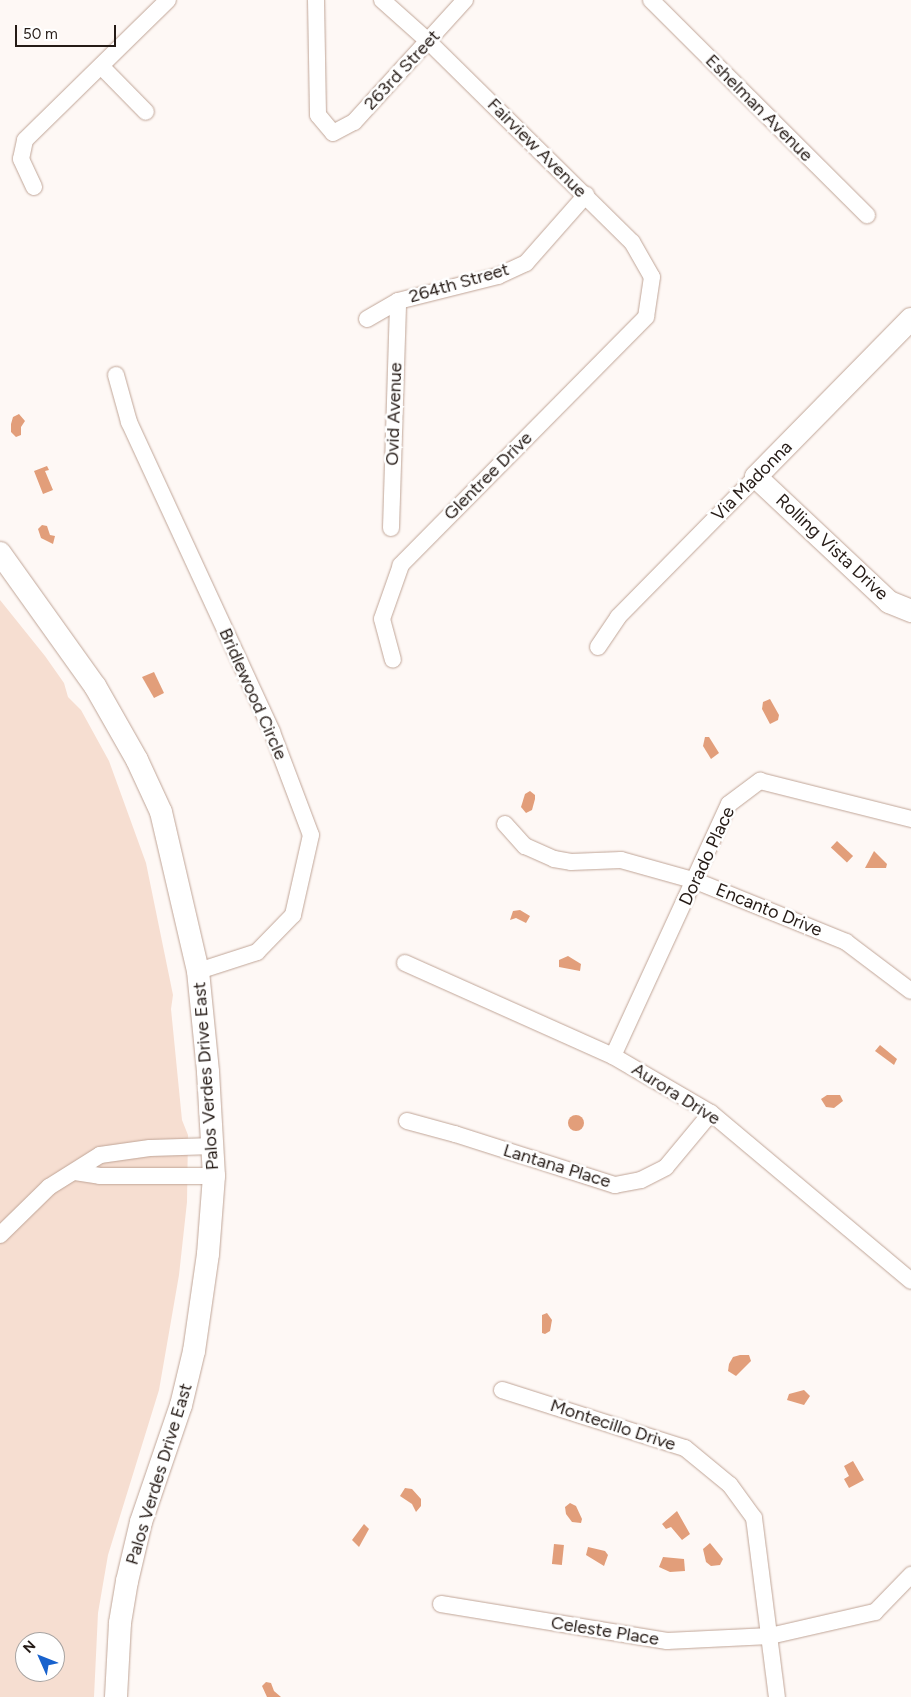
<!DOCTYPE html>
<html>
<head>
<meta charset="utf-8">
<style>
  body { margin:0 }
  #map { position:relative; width:911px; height:1697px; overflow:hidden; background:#fef8f5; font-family:Figtree,sans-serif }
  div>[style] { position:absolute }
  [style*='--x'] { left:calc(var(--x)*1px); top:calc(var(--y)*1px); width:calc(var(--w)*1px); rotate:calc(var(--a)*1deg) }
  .green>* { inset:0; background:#f6ded1 }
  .water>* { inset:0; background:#e29e7a; transform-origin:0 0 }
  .round { border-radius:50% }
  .roads { filter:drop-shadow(0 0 1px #c0a597) drop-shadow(0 0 1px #c0a597) }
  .street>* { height:16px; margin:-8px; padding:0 8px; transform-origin:8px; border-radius:8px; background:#fff }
  .secondary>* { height:22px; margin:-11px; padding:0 11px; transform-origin:11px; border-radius:11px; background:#fff }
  span { translate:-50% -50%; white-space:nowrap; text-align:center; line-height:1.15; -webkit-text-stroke:5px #fff; paint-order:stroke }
  .street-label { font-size:18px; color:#251b16 }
  .north { position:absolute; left:15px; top:1632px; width:50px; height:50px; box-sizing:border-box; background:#fff; border:1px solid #a8a4a2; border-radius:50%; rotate:314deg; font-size:14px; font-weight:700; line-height:20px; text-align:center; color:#251b16 }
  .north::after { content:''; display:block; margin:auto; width:18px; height:22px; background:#1862cd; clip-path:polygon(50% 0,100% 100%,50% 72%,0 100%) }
  .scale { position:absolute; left:15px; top:25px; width:101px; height:22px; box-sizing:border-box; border:2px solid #251b16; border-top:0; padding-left:6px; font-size:15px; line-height:18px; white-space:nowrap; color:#251b16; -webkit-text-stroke:4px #fff; paint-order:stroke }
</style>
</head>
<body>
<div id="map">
  <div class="green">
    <i style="clip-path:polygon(evenodd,0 600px,45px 656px,64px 683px,68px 697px,81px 710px,109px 761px,146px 863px,173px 995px,171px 1009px,182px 1120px,188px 1135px,187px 1202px,179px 1275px,159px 1390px,108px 1555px,98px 1613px,94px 1697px,0 1697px,0 600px,25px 1642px,55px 1642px,55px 1672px,25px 1672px,25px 1642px)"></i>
  </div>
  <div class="water">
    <i style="clip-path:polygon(19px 414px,25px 421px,21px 427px,21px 435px,16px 437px,11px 432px,11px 424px,13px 417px)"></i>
    <i style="clip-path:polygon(47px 466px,49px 470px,45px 471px,53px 490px,43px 494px,34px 471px)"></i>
    <i style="clip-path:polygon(42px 525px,47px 526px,50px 535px,55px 536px,53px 544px,41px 538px,38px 529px)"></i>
    <i style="clip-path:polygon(154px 672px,164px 693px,154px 698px,142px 677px)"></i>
    <i style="clip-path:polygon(770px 699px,779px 715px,778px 720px,770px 724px,762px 709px,763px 702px)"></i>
    <i style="clip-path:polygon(705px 737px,709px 737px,719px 753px,711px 759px,703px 746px)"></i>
    <i style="clip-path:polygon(530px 791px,535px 795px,535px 799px,532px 810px,526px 813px,521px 807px,525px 794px)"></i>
    <i style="left:837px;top:841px;width:22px;height:9px;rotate:43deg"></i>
    <i style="clip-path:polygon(874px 851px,887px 864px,886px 868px,865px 868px)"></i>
    <i style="clip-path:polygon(520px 910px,530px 916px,526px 923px,516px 918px,510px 920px,513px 911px)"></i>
    <i style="clip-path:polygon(568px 956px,581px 964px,580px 971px,559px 967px,559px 960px)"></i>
    <i style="clip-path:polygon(880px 1045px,897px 1059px,894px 1065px,875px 1051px)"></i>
    <i style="clip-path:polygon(827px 1095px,840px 1095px,843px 1101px,834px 1108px,826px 1107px,821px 1099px)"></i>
    <i class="round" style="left:568px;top:1115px;width:16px;height:16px"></i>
    <i style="clip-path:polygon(547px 1313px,552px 1320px,550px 1331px,545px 1334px,542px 1333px,542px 1315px)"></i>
    <i style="clip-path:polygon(740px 1355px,749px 1355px,751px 1361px,736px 1376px,728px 1371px,729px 1364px,733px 1357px)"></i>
    <i style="clip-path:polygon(804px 1390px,810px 1396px,804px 1405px,787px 1400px,789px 1394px)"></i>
    <i style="clip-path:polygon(853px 1461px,864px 1480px,849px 1488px,844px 1479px,849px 1476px,844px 1466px)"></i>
    <i style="clip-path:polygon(405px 1488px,412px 1489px,421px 1499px,421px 1506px,416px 1512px,412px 1504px,400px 1496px)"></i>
    <i style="clip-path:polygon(570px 1503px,576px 1506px,582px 1519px,581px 1523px,572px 1522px,566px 1514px,565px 1507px)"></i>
    <i style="clip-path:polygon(677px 1511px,690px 1534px,682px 1540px,671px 1527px,666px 1529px,662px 1524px)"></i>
    <i style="clip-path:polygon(364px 1524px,369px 1529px,359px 1547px,352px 1540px)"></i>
    <i style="clip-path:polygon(710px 1543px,723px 1559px,720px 1565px,711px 1566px,706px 1562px,703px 1549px)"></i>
    <i style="left:554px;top:1544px;width:10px;height:20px;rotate:6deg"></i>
    <i style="clip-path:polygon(588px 1547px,605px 1551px,608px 1555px,604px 1566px,586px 1555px)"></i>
    <i style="clip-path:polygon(663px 1557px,684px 1559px,685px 1571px,670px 1572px,659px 1567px)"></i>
    <i style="clip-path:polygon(266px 1682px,271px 1683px,274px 1691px,281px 1697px,267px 1697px,262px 1686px)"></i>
  </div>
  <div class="roads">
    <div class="street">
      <i style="--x:316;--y:0;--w:115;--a:89"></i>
      <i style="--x:318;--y:115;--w:23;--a:50"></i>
      <i style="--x:333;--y:133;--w:24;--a:-28"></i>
      <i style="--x:354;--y:122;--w:165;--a:-47.7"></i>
      <i style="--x:382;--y:0;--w:62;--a:41.7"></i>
      <i style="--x:428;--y:41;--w:286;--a:44.6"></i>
      <i style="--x:632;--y:242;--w:40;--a:60.3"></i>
      <i style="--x:652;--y:277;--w:40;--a:98.5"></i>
      <i style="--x:646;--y:317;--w:349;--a:134.7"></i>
      <i style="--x:401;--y:565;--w:57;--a:109.4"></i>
      <i style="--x:382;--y:619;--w:42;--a:75"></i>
      <i style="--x:651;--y:0;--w:305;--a:44.9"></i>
      <i style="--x:101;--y:66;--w:64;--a:45.6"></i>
      <i style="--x:34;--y:187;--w:31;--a:-115"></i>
      <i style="--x:21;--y:159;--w:19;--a:-78"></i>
      <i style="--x:25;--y:140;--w:200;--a:-44.4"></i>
      <i style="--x:367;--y:319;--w:36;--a:-30"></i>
      <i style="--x:398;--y:301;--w:103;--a:-14"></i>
      <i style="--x:498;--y:276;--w:31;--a:-25"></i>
      <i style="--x:526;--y:263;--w:91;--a:-48.6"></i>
      <i style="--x:116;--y:375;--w:49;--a:74.5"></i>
      <i style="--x:129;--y:422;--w:341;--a:65.2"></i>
      <i style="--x:272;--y:732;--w:110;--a:69.3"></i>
      <i style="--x:311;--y:835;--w:82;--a:102.7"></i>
      <i style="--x:293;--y:915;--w:52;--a:134.2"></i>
      <i style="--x:257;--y:952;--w:62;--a:162.1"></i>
      <i style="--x:391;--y:528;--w:227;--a:-88.2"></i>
      <i style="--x:598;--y:647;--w:36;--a:-56"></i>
      <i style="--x:618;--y:617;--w:197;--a:-45.4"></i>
      <i style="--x:505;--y:824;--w:30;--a:48"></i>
      <i style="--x:525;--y:846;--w:32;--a:24"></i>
      <i style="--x:554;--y:859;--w:17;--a:10"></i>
      <i style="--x:571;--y:862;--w:50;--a:-2.3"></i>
      <i style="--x:621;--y:860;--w:78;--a:15.6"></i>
      <i style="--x:696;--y:881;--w:162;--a:22.1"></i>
      <i style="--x:846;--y:942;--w:81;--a:37"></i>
      <i style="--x:405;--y:963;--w:228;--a:24.1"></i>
      <i style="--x:613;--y:1056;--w:113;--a:30.2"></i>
      <i style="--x:711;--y:1113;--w:261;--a:40"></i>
      <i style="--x:613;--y:1056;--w:277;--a:-65.3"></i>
      <i style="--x:729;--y:804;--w:39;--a:-37"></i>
      <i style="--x:760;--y:781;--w:156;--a:14.1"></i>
      <i style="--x:407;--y:1121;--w:50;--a:15.2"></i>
      <i style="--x:455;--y:1134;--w:168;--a:17.7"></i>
      <i style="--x:615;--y:1185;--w:26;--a:-11"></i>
      <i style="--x:641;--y:1180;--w:28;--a:-27"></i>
      <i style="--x:666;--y:1167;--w:70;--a:-50.2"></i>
      <i style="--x:75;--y:1172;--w:25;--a:9"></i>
      <i style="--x:100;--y:1176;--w:114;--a:0"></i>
      <i style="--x:0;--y:1235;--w:69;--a:-44.4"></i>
      <i style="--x:49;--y:1187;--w:60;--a:-32.1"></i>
      <i style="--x:100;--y:1155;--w:50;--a:-8"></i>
      <i style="--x:150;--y:1148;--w:64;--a:-1.8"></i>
      <i style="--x:502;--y:1390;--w:192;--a:17.6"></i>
      <i style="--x:685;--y:1448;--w:58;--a:39.4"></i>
      <i style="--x:730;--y:1485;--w:41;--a:54"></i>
      <i style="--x:754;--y:1518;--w:180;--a:82.7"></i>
      <i style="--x:441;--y:1604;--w:229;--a:9.3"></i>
      <i style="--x:667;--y:1641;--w:103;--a:-2.8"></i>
      <i style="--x:770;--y:1636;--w:108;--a:-12.9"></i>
      <i style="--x:875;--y:1612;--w:52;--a:-45.8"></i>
    </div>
    <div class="secondary">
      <i style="--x:911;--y:319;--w:221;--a:134.5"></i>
      <i style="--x:756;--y:477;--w:183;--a:43.2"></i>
      <i style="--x:889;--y:602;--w:24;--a:22"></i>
      <i style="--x:0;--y:553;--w:163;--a:54.5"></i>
      <i style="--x:95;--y:686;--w:85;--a:60.4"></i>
      <i style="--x:137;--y:760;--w:57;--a:65.2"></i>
      <i style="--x:161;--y:812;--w:163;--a:76.9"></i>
      <i style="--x:198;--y:971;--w:101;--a:84.3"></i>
      <i style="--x:208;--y:1072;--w:104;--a:86.7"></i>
      <i style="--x:214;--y:1176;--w:78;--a:94.4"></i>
      <i style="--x:208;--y:1254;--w:98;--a:98.2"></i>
      <i style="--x:194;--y:1351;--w:56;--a:103.5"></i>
      <i style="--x:181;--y:1405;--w:124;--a:108.9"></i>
      <i style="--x:141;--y:1522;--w:61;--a:103.3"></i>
      <i style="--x:127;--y:1581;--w:43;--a:99.5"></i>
      <i style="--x:120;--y:1623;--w:74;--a:93.1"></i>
    </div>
  </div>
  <div class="street-label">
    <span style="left:402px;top:70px;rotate:-47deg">263rd Street</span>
    <span style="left:759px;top:108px;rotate:45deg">Eshelman Avenue</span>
    <span style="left:537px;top:148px;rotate:45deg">Fairview Avenue</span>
    <span style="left:459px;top:283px;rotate:-16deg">264th Street</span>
    <span style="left:394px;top:414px;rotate:-88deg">Ovid Avenue</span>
    <span style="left:488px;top:476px;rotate:-45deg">Glentree Drive</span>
    <span style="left:752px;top:481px;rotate:-45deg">Via Madonna</span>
    <span style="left:832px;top:547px;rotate:43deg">Rolling Vista Drive</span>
    <span style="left:253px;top:694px;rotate:66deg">Bridlewood Circle</span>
    <span style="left:707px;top:856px;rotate:-65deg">Dorado Place</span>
    <span style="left:769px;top:910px;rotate:22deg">Encanto Drive</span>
    <span style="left:206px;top:1076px;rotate:-94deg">Palos Verdes Drive East</span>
    <span style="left:676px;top:1094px;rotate:32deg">Aurora Drive</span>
    <span style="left:557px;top:1166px;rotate:17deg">Lantana Place</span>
    <span style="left:613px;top:1425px;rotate:18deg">Montecillo Drive</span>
    <span style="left:159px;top:1474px;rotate:-73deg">Palos Verdes Drive East</span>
    <span style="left:605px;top:1631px;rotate:9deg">Celeste Place</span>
  </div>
  <div class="north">N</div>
  <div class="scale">50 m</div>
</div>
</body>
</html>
